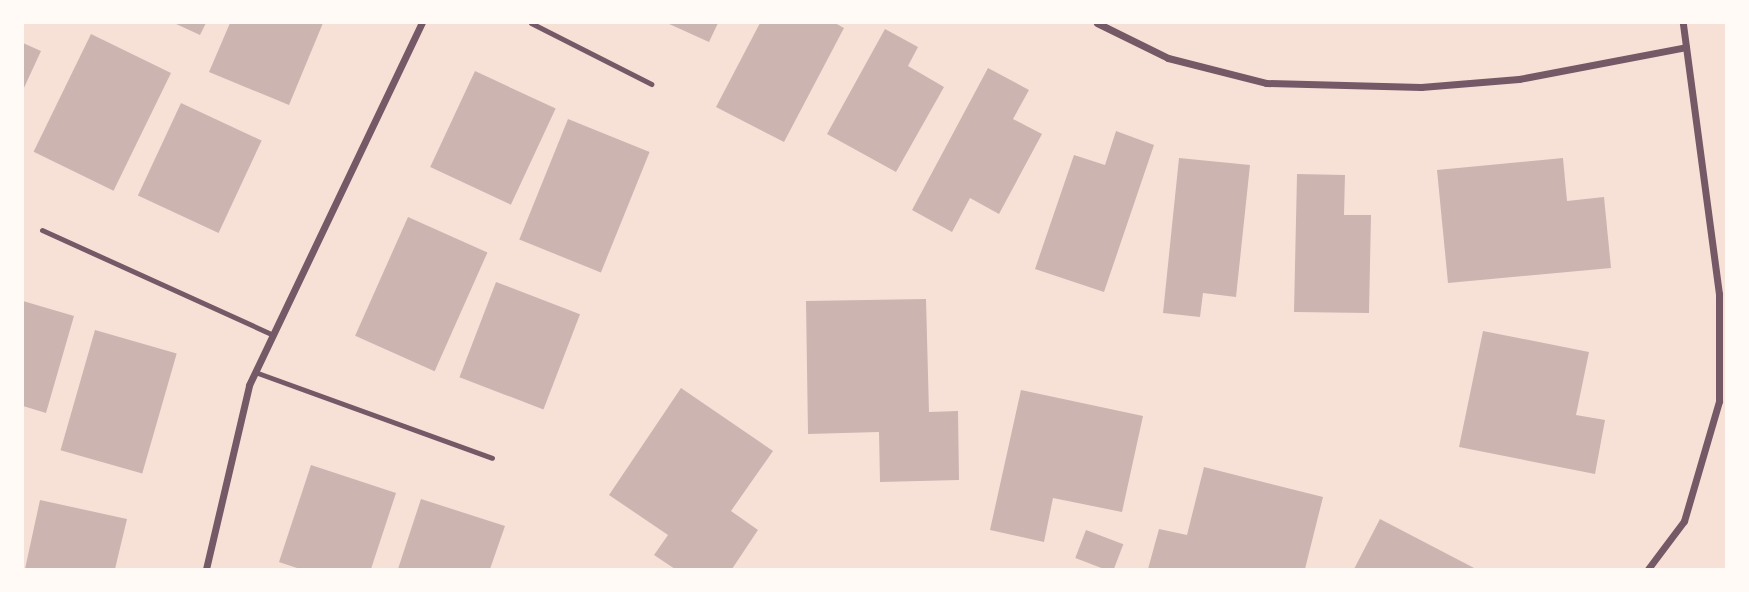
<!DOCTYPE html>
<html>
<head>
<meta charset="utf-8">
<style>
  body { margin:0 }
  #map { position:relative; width:1749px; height:592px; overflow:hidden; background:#f7e1d7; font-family:Arial,sans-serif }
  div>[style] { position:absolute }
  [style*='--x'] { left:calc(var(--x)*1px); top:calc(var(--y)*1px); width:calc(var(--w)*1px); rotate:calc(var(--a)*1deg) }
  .building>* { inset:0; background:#ccb4b1; transform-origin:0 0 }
  .service>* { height:5px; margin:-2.5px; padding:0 2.5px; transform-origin:2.5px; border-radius:2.5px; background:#755966 }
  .minor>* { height:7px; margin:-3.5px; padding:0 3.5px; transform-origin:3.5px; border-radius:3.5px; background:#755966 }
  span { translate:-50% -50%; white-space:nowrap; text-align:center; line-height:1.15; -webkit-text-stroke:5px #fffaf5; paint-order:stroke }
  .frame { position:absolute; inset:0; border:24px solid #fffaf5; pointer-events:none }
</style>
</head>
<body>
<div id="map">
  <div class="building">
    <i style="clip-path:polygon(174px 23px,206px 23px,200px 35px)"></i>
    <i style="clip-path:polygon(230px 23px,323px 23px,289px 105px,209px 72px)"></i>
    <i style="clip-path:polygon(667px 23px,718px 23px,709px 42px)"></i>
    <i style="clip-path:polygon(760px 23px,835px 23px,844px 28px,784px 142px,716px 107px)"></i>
    <i style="clip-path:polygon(885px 29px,918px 47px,908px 66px,944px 87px,896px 172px,827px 134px)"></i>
    <i style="left:91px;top:34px;width:89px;height:131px;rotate:26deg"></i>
    <i style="clip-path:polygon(23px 43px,41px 51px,23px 90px)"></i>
    <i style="clip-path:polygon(988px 68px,1029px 90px,1013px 119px,1042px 134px,999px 214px,970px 198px,952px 232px,912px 210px)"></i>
    <i style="left:475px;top:71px;width:89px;height:106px;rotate:25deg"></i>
    <i style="left:181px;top:103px;width:89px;height:102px;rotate:25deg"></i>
    <i style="left:568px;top:119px;width:88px;height:130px;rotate:22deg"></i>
    <i style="clip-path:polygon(1116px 131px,1154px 145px,1104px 292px,1035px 269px,1074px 155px,1105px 165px)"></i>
    <i style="clip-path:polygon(1179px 158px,1250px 165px,1236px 297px,1203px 293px,1200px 317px,1163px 313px)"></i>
    <i style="clip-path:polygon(1563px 158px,1567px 201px,1604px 197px,1611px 268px,1448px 283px,1437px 170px)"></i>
    <i style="clip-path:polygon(1297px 174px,1345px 175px,1344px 215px,1371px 215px,1369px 313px,1294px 312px)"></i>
    <i style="left:408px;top:217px;width:87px;height:130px;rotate:24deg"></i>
    <i style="left:496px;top:282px;width:90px;height:102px;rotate:21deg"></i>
    <i style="clip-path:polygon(926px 299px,929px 412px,958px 411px,959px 480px,880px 482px,879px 432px,808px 434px,806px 301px)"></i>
    <i style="clip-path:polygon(23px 301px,74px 316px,46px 413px,23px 406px)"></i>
    <i style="left:95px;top:330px;width:85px;height:125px;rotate:16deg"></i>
    <i style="clip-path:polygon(1483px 331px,1589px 352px,1576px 415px,1605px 420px,1595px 474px,1459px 447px)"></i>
    <i style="clip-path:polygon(681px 388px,773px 451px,731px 511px,758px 530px,732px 569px,675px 569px,654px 555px,668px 535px,609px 495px)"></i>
    <i style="clip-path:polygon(1021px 390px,1143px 416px,1122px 512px,1053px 498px,1044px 542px,990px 530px)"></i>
    <i style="clip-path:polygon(311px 465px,396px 493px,371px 569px,300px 569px,279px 562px)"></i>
    <i style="clip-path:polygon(1204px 467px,1323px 497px,1305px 569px,1148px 569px,1159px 529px,1187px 535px)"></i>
    <i style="clip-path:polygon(421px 499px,505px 526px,490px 569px,398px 569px)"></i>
    <i style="clip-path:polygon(40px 500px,127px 519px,115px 569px,25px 569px)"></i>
    <i style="clip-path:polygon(1380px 519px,1476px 569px,1354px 569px)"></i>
    <i style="left:1086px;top:530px;width:40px;height:30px;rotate:21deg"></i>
  </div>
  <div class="service">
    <i style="--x:531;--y:23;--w:135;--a:26.9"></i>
    <i style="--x:42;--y:230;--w:254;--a:24.4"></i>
    <i style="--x:255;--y:372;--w:252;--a:19.9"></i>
  </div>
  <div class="minor">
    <i style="--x:1097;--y:23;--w:79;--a:26.2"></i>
    <i style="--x:1168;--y:58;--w:101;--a:14.3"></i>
    <i style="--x:1266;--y:83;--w:155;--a:1.5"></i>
    <i style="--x:1421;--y:87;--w:98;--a:-4.7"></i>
    <i style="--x:1519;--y:79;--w:170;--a:-10.8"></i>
    <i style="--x:206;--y:569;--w:189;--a:-76.8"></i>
    <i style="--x:249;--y:385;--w:401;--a:-64.5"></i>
    <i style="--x:1648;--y:569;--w:60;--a:-53.1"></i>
    <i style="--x:1684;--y:521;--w:125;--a:-73.7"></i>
    <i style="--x:1719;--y:401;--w:107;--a:-90"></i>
    <i style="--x:1719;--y:294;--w:273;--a:-97.6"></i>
  </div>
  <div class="frame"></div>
</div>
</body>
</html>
